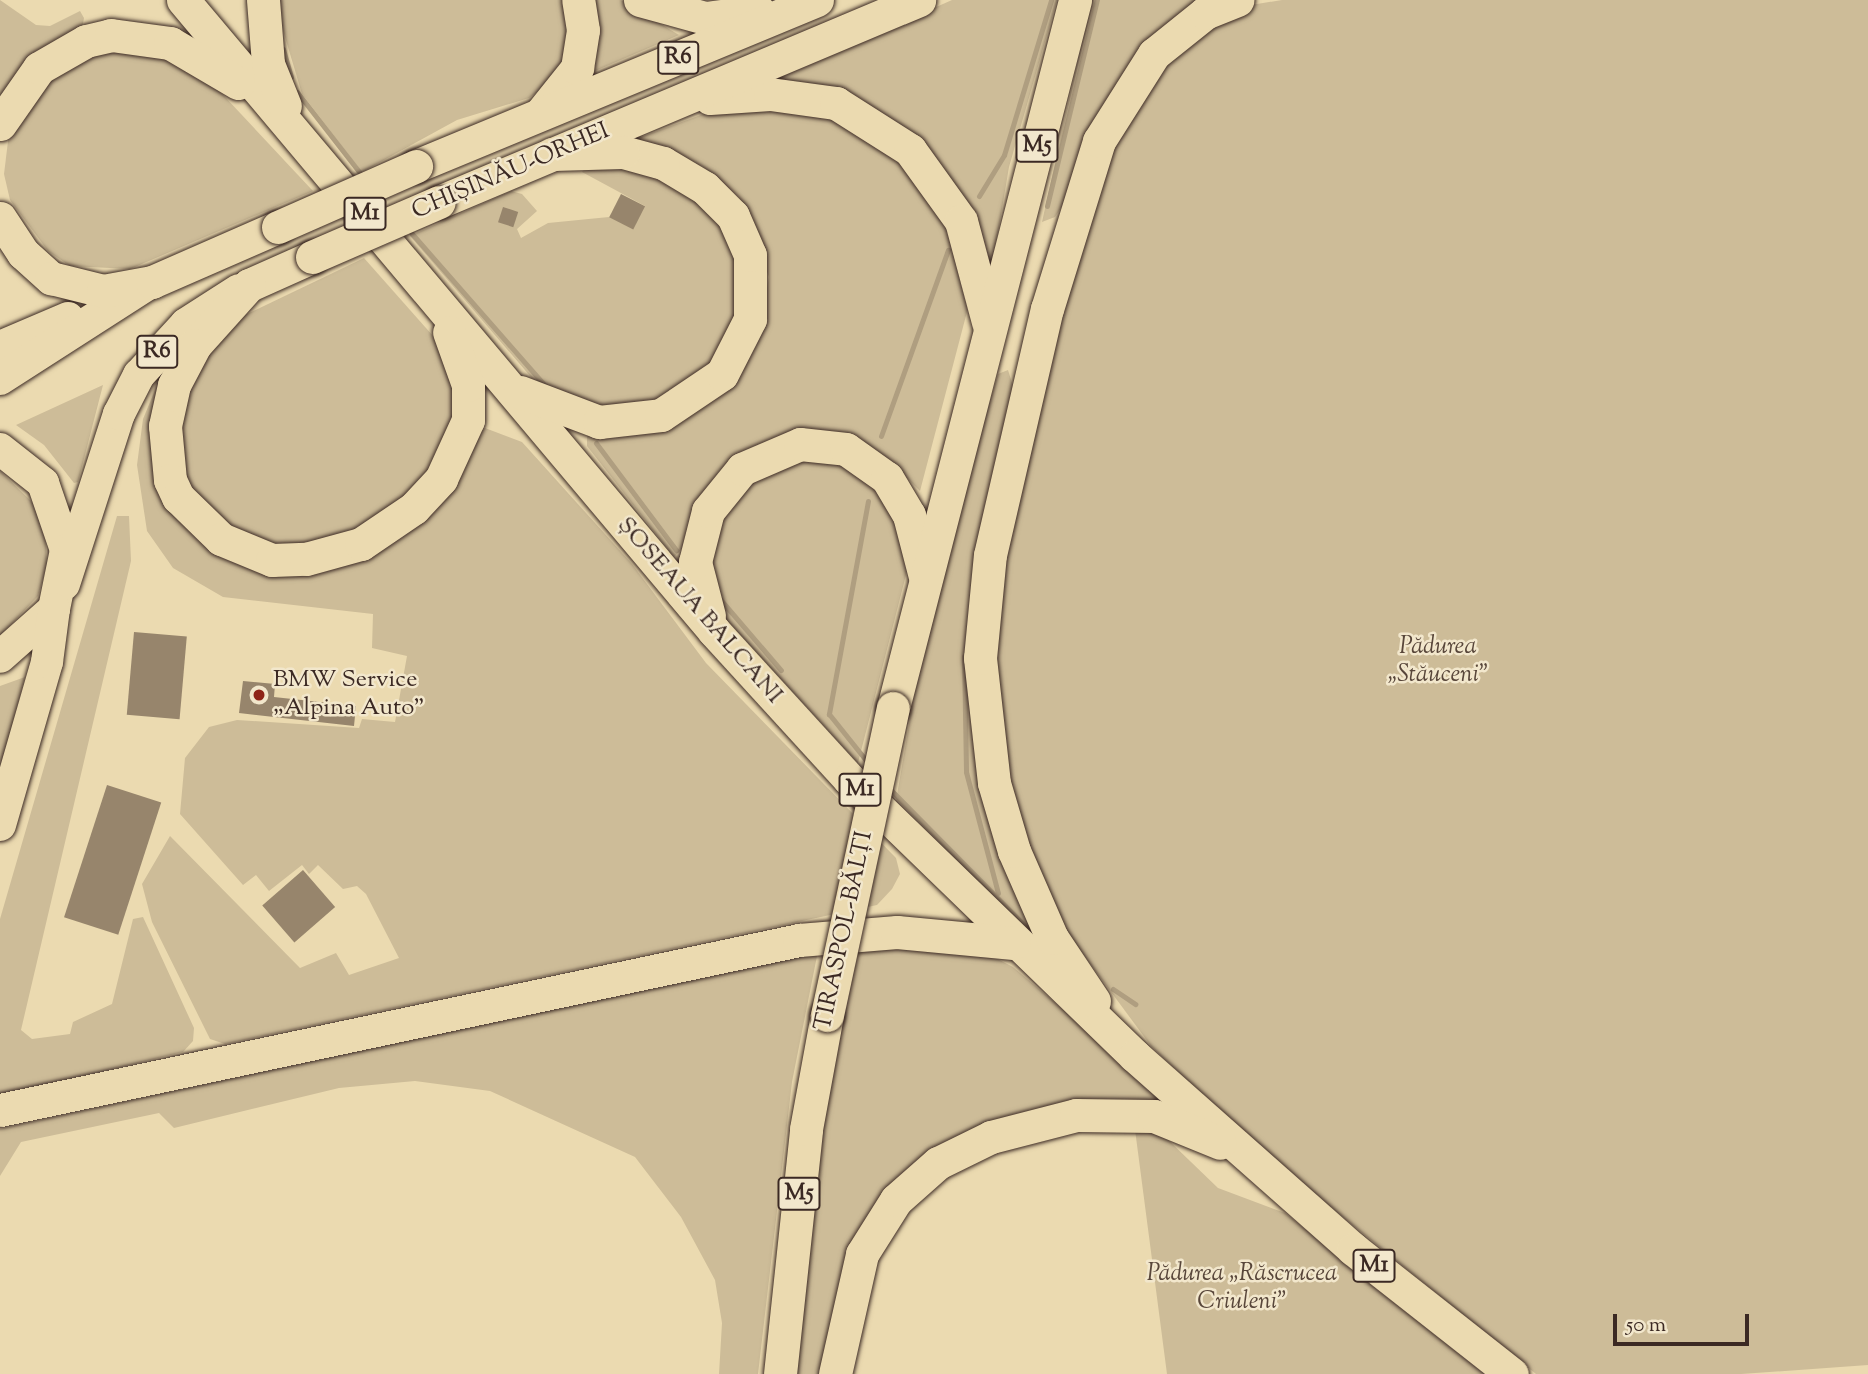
<!DOCTYPE html>
<html>
<head>
<meta charset="utf-8">
<style>
  body { margin:0 }
  #map { position:relative; width:1868px; height:1374px; overflow:hidden; background:#ebdab0; font-family:"Sorts Mill Goudy",serif }
  div>[style] { position:absolute }
  [style*='--x'] { left:calc(var(--x)*1px); top:calc(var(--y)*1px); width:calc(var(--w)*1px); rotate:calc(var(--a)*1deg) }
  .green>* { inset:0; background:#cdbc98 }
  .stream>* { height:5px; margin:-2.5px; padding:0 2.5px; transform-origin:2.5px; border-radius:2.5px; background:#af9e80 }
  .building>* { inset:0; background:#97856c; transform-origin:0 0 }
  .roads { filter:drop-shadow(0 0 2px #3b2923) drop-shadow(0 0 2px #3b2923) }
  .primary>* { height:32px; margin:-16px; padding:0 16px; transform-origin:16px; border-radius:16px; background:#ebdab0 }
  .trunk>* { height:33px; margin:-16.5px; padding:0 16.5px; transform-origin:16.5px; border-radius:16.5px; background:#ebdab0 }
  .bridges { filter:drop-shadow(0 0 2px #3b2923) drop-shadow(0 0 2px #3b2923) }
  .trunk-bridge>* { height:33px; margin:-16.5px; padding:0 16.5px; transform-origin:16.5px; border-radius:16.5px; background:#ebdab0 }
  .dots>* { width:19px; height:19px; translate:-50% -50%; box-sizing:border-box; border:4px solid #f2e7cc; border-radius:50% }
  span { translate:-50% -50%; white-space:nowrap; text-align:center; line-height:1.15; -webkit-text-stroke:5px #f2e7cc; paint-order:stroke }
  .shield-label span { padding:2px 5px; background:#f2e7cc; border:2px solid; border-radius:5px; -webkit-text-stroke-width:0 }
  .shield-label { font-size:23px; color:#3b2923; font-weight:700 }
  .street-label { font-size:24px; color:#3b2923 }
  .park-label { font-size:24px; color:#58463a; font-style:italic }
  .poi-label { font-size:24px; color:#3b2923 }
  .left { translate:0 -50%; text-align:left }
  .scale { position:absolute; left:1613px; top:1314px; width:136px; height:32px; box-sizing:border-box; border:4px solid #3b2923; border-top:0; padding-left:9px; font-size:21px; line-height:24px; white-space:nowrap; color:#3b2923; -webkit-text-stroke:5px #f2e7cc; paint-order:stroke }
</style>
</head>
<body>
<div id="map">
  <div class="green">
    <i style="clip-path:polygon(0 0,36px 25px,50px 26px,80px 11px,84px 18px,81px 35px,0 100px)"></i>
    <i style="clip-path:polygon(274px 0,568px 0,572px 45px,549px 83px,529px 98px,457px 120px,362px 172px,302px 94px)"></i>
    <i style="clip-path:polygon(590px 0,621px 0,679px 35px,595px 71px)"></i>
    <i style="clip-path:polygon(952px 0,1057px 0,1009px 167px,992px 268px,945px 178px,765px 83px)"></i>
    <i style="clip-path:polygon(1091px 0,1219px 0,1187px 17px,1055px 217px,1042px 222px)"></i>
    <i style="clip-path:polygon(1282px 0,1868px 0,1868px 1365px,1741px 1374px,1536px 1374px,1258px 1148px,1151px 1046px,1069px 935px,1018px 834px,989px 640px,1028px 435px,1108px 154px,1184px 36px,1251px 5px)"></i>
    <i style="clip-path:polygon(127px 44px,196px 66px,313px 191px,130px 269px,70px 266px,48px 251px,10px 200px,4px 174px,11px 117px,58px 63px)"></i>
    <i style="clip-path:polygon(717px 109px,805px 109px,883px 141px,948px 225px,968px 308px,920px 491px,899px 470px,789px 437px,674px 557px,587px 446px,587px 435px,744px 361px,757px 343px,769px 277px,739px 197px,702px 166px,633px 146px,633px 140px)"></i>
    <i style="clip-path:polygon(631px 162px,703px 202px,732px 237px,745px 297px,720px 356px,666px 399px,605px 409px,542px 390px,410px 236px,511px 191px,522px 194px,537px 211px,517px 229px,521px 238px,548px 223px,609px 217px,645px 206px,582px 172px,588px 163px)"></i>
    <i style="clip-path:polygon(364px 258px,449px 354px,456px 434px,399px 510px,309px 551px,247px 540px,196px 503px,174px 453px,182px 393px,224px 325px)"></i>
    <i style="clip-path:polygon(1008px 370px,1018px 402px,974px 601px,1039px 944px,896px 801px,918px 672px,971px 465px,998px 374px)"></i>
    <i style="clip-path:polygon(158px 383px,187px 523px,328px 567px,485px 428px,522px 442px,632px 564px,706px 663px,896px 858px,900px 874px,892px 889px,877px 905px,225px 1044px,210px 1039px,152px 922px,142px 884px,170px 836px,300px 968px,336px 953px,349px 975px,399px 958px,366px 894px,357px 886px,343px 889px,318px 865px,309px 874px,302px 865px,269px 891px,256px 875px,243px 885px,180px 814px,185px 758px,209px 727px,237px 720px,359px 728px,362px 719px,395px 722px,407px 656px,372px 648px,373px 614px,223px 597px,173px 568px,147px 531px,137px 465px,143px 419px)"></i>
    <i style="clip-path:polygon(103px 385px,78px 482px,74px 483px,44px 445px,16px 425px)"></i>
    <i style="clip-path:polygon(828px 456px,899px 507px,908px 567px,858px 763px,714px 606px,707px 571px,730px 496px,786px 459px)"></i>
    <i style="clip-path:polygon(0 471px,33px 503px,45px 533px,47px 565px,38px 596px,0 636px)"></i>
    <i style="clip-path:polygon(117px 516px,129px 516px,131px 561px,21px 1030px,32px 1039px,70px 1034px,73px 1022px,112px 1004px,133px 919px,143px 917px,194px 1028px,193px 1041px,183px 1052px,0 1096px,0 919px)"></i>
    <i style="clip-path:polygon(25px 677px,0 772px,0 686px)"></i>
    <i style="clip-path:polygon(860px 947px,978px 949px,1013px 967px,1177px 1107px,1104px 1103px,903px 1177px,828px 1374px,795px 1374px,830px 1064px)"></i>
    <i style="clip-path:polygon(818px 951px,792px 1082px,758px 1374px,719px 1374px,722px 1323px,715px 1280px,681px 1217px,635px 1157px,490px 1091px,415px 1081px,339px 1088px,174px 1128px,159px 1113px,21px 1142px,0 1176px,0 1129px)"></i>
    <i style="clip-path:polygon(1134px 1122px,1163px 1135px,1218px 1188px,1285px 1213px,1487px 1374px,1167px 1374px)"></i>
  </div>
  <div class="stream">
    <i style="--x:283;--y:49;--w:29;--a:74"></i>
    <i style="--x:297;--y:92;--w:109;--a:52.1"></i>
    <i style="--x:979;--y:196;--w:48;--a:-58.6"></i>
    <i style="--x:1004;--y:155;--w:162;--a:-73.1"></i>
    <i style="--x:1047;--y:206;--w:212;--a:-76.4"></i>
    <i style="--x:407;--y:228;--w:211;--a:48.8"></i>
    <i style="--x:881;--y:436;--w:198;--a:-70.2"></i>
    <i style="--x:596;--y:443;--w:134;--a:53.2"></i>
    <i style="--x:868;--y:501;--w:217;--a:100.4"></i>
    <i style="--x:829;--y:714;--w:64;--a:51.3"></i>
    <i style="--x:719;--y:598;--w:95;--a:49.3"></i>
    <i style="--x:964;--y:656;--w:116;--a:89"></i>
    <i style="--x:966;--y:772;--w:125;--a:75.2"></i>
    <i style="--x:889;--y:788;--w:206;--a:45.4"></i>
    <i style="--x:1113;--y:989;--w:27;--a:34"></i>
  </div>
  <div class="building">
    <i style="left:621px;top:194px;width:27px;height:26px;rotate:27deg"></i>
    <i style="left:503px;top:207px;width:16px;height:16px;rotate:18deg"></i>
    <i style="left:134px;top:632px;width:53px;height:83px;rotate:5deg"></i>
    <i style="clip-path:polygon(243px 681px,275px 684px,274px 697px,356px 706px,354px 726px,239px 713px)"></i>
    <i style="left:107px;top:785px;width:57px;height:139px;rotate:18deg"></i>
    <i style="left:303px;top:870px;width:49px;height:54px;rotate:49deg"></i>
  </div>
  <div class="roads">
    <div class="primary">
      <i style="--x:0;--y:347;--w:74;--a:-23.1"></i>
      <i style="--x:0;--y:379;--w:172;--a:-32.7"></i>
      <i style="--x:0;--y:449;--w:55;--a:38.3"></i>
      <i style="--x:43;--y:483;--w:71;--a:71.1"></i>
      <i style="--x:66;--y:550;--w:60;--a:101.5"></i>
      <i style="--x:54;--y:609;--w:72;--a:138.4"></i>
      <i style="--x:64;--y:584;--w:179;--a:-72.1"></i>
      <i style="--x:119;--y:414;--w:44;--a:-62.9"></i>
      <i style="--x:139;--y:375;--w:69;--a:-47.3"></i>
      <i style="--x:186;--y:324;--w:63;--a:-32.7"></i>
      <i style="--x:0;--y:825;--w:170;--a:-73.9"></i>
      <i style="--x:47;--y:662;--w:53;--a:-82.5"></i>
    </div>
    <div class="trunk">
      <i style="--x:183;--y:0;--w:825;--a:49.92"></i>
      <i style="--x:714;--y:631;--w:200;--a:47.6"></i>
      <i style="--x:849;--y:779;--w:398;--a:44.1"></i>
      <i style="--x:1135;--y:1056;--w:291;--a:41.5"></i>
      <i style="--x:1353;--y:1249;--w:202;--a:38.2"></i>
      <i style="--x:263;--y:0;--w:64;--a:85.5"></i>
      <i style="--x:268;--y:64;--w:45;--a:68"></i>
      <i style="--x:640;--y:0;--w:67;--a:15.5"></i>
      <i style="--x:705;--y:18;--w:54;--a:-7.4"></i>
      <i style="--x:710;--y:98;--w:60;--a:-3.8"></i>
      <i style="--x:770;--y:94;--w:67;--a:7.8"></i>
      <i style="--x:836;--y:103;--w:88;--a:32.4"></i>
      <i style="--x:910;--y:150;--w:87;--a:54.3"></i>
      <i style="--x:961;--y:221;--w:105;--a:75"></i>
      <i style="--x:541;--y:113;--w:58;--a:-51.3"></i>
      <i style="--x:577;--y:68;--w:38;--a:-81"></i>
      <i style="--x:583;--y:30;--w:30;--a:-99"></i>
      <i style="--x:0;--y:124;--w:68;--a:-55.1"></i>
      <i style="--x:39;--y:68;--w:54;--a:-29.9"></i>
      <i style="--x:86;--y:41;--w:26;--a:-13"></i>
      <i style="--x:111;--y:35;--w:60;--a:7.7"></i>
      <i style="--x:170;--y:43;--w:79;--a:30.5"></i>
      <i style="--x:416;--y:166;--w:434;--a:-22.5"></i>
      <i style="--x:439;--y:202;--w:521;--a:-22.82"></i>
      <i style="--x:0;--y:218;--w:42;--a:56.7"></i>
      <i style="--x:23;--y:253;--w:38;--a:42"></i>
      <i style="--x:51;--y:278;--w:54;--a:14"></i>
      <i style="--x:103;--y:291;--w:50;--a:-10.4"></i>
      <i style="--x:152;--y:282;--w:137;--a:-23.6"></i>
      <i style="--x:312;--y:257;--w:69;--a:156"></i>
      <i style="--x:249;--y:285;--w:81;--a:132"></i>
      <i style="--x:195;--y:345;--w:45;--a:117.7"></i>
      <i style="--x:174;--y:385;--w:42;--a:102.4"></i>
      <i style="--x:165;--y:426;--w:54;--a:84.7"></i>
      <i style="--x:170;--y:480;--w:19;--a:65"></i>
      <i style="--x:178;--y:497;--w:60;--a:44.3"></i>
      <i style="--x:221;--y:539;--w:55;--a:22.4"></i>
      <i style="--x:272;--y:560;--w:34;--a:-2"></i>
      <i style="--x:306;--y:559;--w:57;--a:-15.3"></i>
      <i style="--x:361;--y:544;--w:64;--a:-34.2"></i>
      <i style="--x:414;--y:508;--w:40;--a:-47"></i>
      <i style="--x:441;--y:479;--w:65;--a:-65.4"></i>
      <i style="--x:468;--y:420;--w:35;--a:-90"></i>
      <i style="--x:468;--y:385;--w:56;--a:-109.7"></i>
      <i style="--x:520;--y:392;--w:85;--a:20.8"></i>
      <i style="--x:599;--y:422;--w:62;--a:-6.4"></i>
      <i style="--x:661;--y:415;--w:73;--a:-33.9"></i>
      <i style="--x:722;--y:374;--w:62;--a:-63"></i>
      <i style="--x:750;--y:319;--w:64;--a:-90"></i>
      <i style="--x:750;--y:255;--w:43;--a:-113.6"></i>
      <i style="--x:733;--y:216;--w:40;--a:-135"></i>
      <i style="--x:705;--y:188;--w:49;--a:-149.2"></i>
      <i style="--x:663;--y:163;--w:41;--a:-164.6"></i>
      <i style="--x:623;--y:152;--w:71;--a:178.4"></i>
      <i style="--x:709;--y:616;--w:56;--a:-104.5"></i>
      <i style="--x:695;--y:562;--w:53;--a:-75.7"></i>
      <i style="--x:708;--y:511;--w:54;--a:-51"></i>
      <i style="--x:742;--y:469;--w:63;--a:-23.3"></i>
      <i style="--x:800;--y:444;--w:46;--a:6.2"></i>
      <i style="--x:846;--y:449;--w:50;--a:35.3"></i>
      <i style="--x:887;--y:478;--w:43;--a:59.3"></i>
      <i style="--x:909;--y:515;--w:64;--a:75.5"></i>
      <i style="--x:893;--y:708;--w:731;--a:-75.58"></i>
      <i style="--x:1094;--y:1001;--w:76;--a:-123.7"></i>
      <i style="--x:1052;--y:938;--w:95;--a:-113.6"></i>
      <i style="--x:1014;--y:851;--w:71;--a:-106.4"></i>
      <i style="--x:994;--y:783;--w:126;--a:-96.4"></i>
      <i style="--x:980;--y:658;--w:103;--a:-84.5"></i>
      <i style="--x:990;--y:555;--w:253;--a:-77"></i>
      <i style="--x:1047;--y:309;--w:176;--a:-72.8"></i>
      <i style="--x:1099;--y:141;--w:103;--a:-57.7"></i>
      <i style="--x:1154;--y:54;--w:65;--a:-38.8"></i>
      <i style="--x:1205;--y:13;--w:35;--a:-22"></i>
      <i style="--x:0;--y:1110;--w:817;--a:-12.01"></i>
      <i style="--x:799;--y:940;--w:98;--a:-4.7"></i>
      <i style="--x:897;--y:932;--w:117;--a:5.4"></i>
      <i style="--x:780;--y:1374;--w:246;--a:-83.9"></i>
      <i style="--x:806;--y:1129;--w:116;--a:-79.6"></i>
      <i style="--x:835;--y:1374;--w:123;--a:-77.3"></i>
      <i style="--x:862;--y:1254;--w:64;--a:-57.8"></i>
      <i style="--x:896;--y:1200;--w:56;--a:-41.4"></i>
      <i style="--x:938;--y:1163;--w:59;--a:-26.1"></i>
      <i style="--x:991;--y:1137;--w:88;--a:-14.5"></i>
      <i style="--x:1076;--y:1115;--w:78;--a:0.7"></i>
      <i style="--x:1154;--y:1116;--w:71;--a:22.2"></i>
    </div>
  </div>
  <div class="bridges">
    <div class="trunk-bridge">
      <i style="--x:278;--y:227;--w:151;--a:-23.8"></i>
      <i style="--x:312;--y:257;--w:138;--a:-23.4"></i>
      <i style="--x:827;--y:1015;--w:314;--a:-77.9"></i>
    </div>
  </div>
  <div class="dots">
    <i style="left:259px;top:695px;background:#8f2418"></i>
  </div>
  <div class="shield-label">
    <span style="left:678px;top:58px">R6</span>
    <span style="left:1037px;top:146px">M5</span>
    <span style="left:365px;top:214px">M1</span>
    <span style="left:157px;top:352px">R6</span>
    <span style="left:860px;top:790px">M1</span>
    <span style="left:799px;top:1194px">M5</span>
    <span style="left:1374px;top:1266px">M1</span>
  </div>
  <div class="street-label">
    <span style="left:511px;top:172px;rotate:-23deg">CHIȘINĂU-ORHEI</span>
    <span style="left:699px;top:611px;rotate:49deg">ȘOSEAUA BALCANI</span>
    <span style="left:845px;top:931px;rotate:-78deg">TIRASPOL-BĂLȚI</span>
  </div>
  <div class="park-label">
    <span style="left:1438px;top:662px">Pădurea<br>„Stăuceni”</span>
    <span style="left:1242px;top:1289px">Pădurea „Răscrucea<br>Criuleni”</span>
  </div>
  <div class="poi-label">
    <span class="left" style="left:273px;top:695px">BMW Service<br>„Alpina Auto”</span>
  </div>
  <div class="scale">50 m</div>
</div>
</body>
</html>
